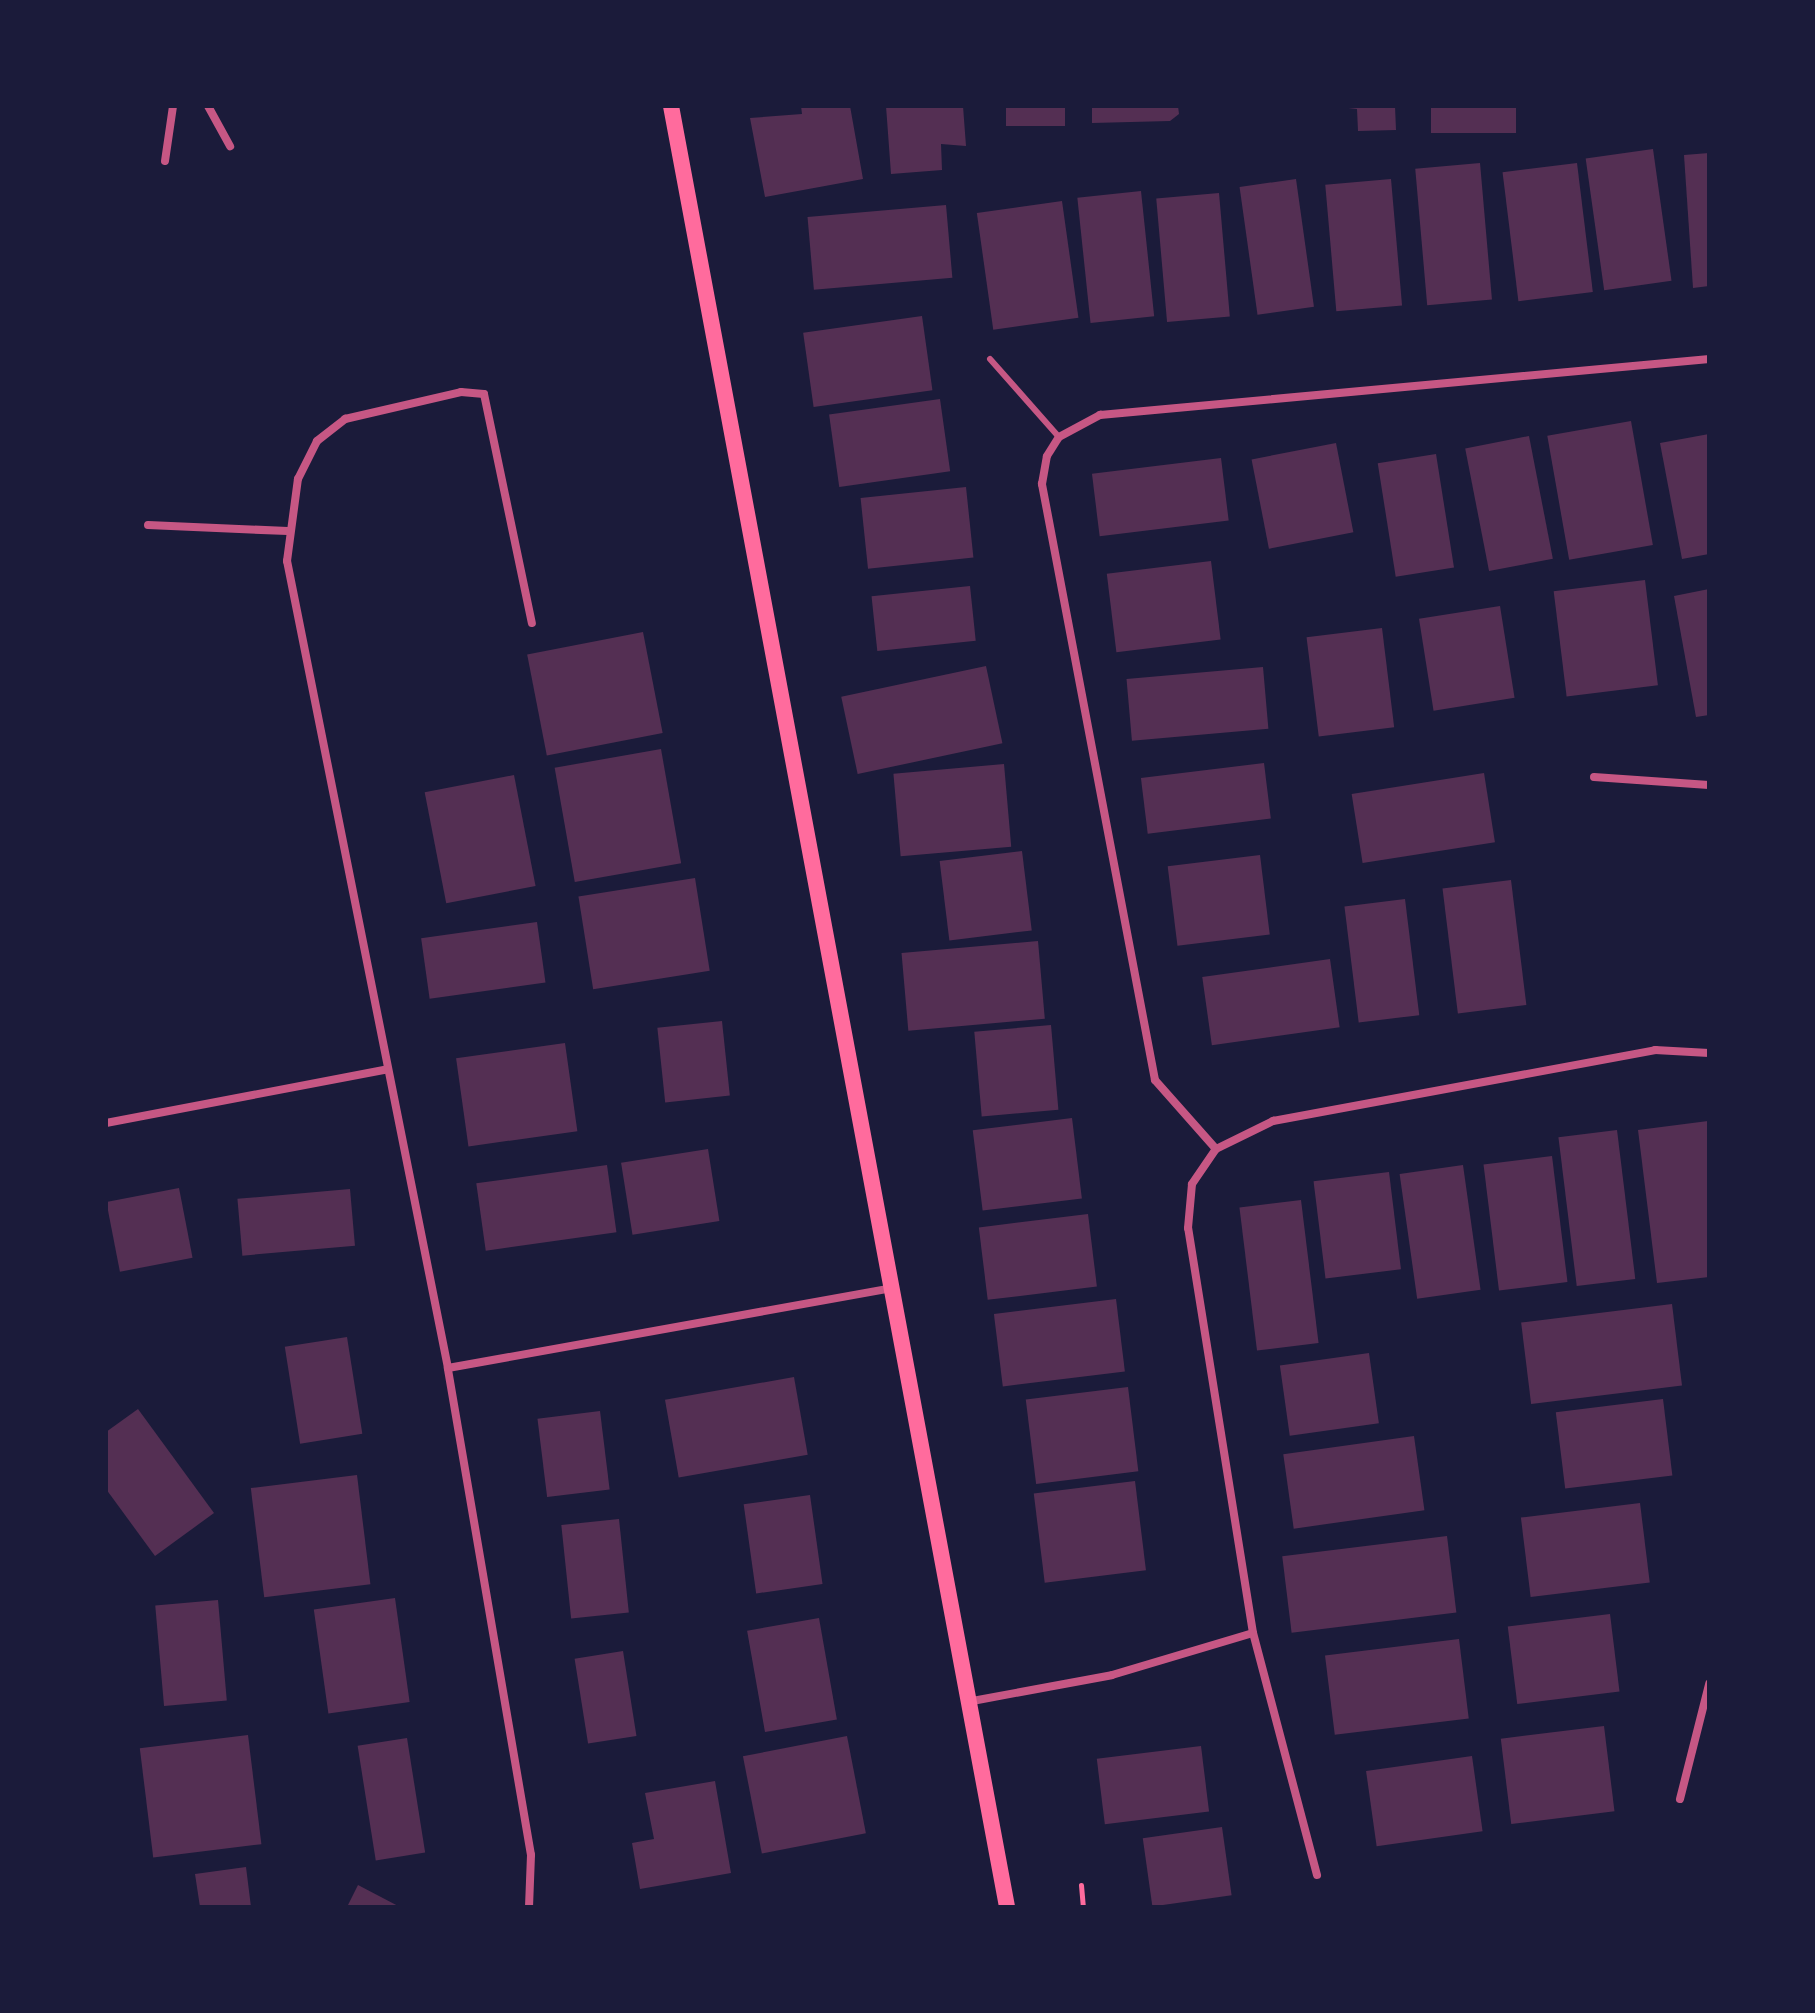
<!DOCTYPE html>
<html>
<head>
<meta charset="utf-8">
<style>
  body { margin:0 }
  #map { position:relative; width:1815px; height:2013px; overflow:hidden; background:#1b1b3a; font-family:Helvetica,sans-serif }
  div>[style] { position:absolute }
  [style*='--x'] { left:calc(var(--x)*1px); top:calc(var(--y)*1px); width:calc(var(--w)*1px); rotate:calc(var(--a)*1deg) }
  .building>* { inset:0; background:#542f53; transform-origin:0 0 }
  .path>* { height:5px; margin:-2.5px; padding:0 2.5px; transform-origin:2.5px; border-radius:2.5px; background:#ff6b9d }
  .service>* { height:6px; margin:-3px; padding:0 3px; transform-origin:3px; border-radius:3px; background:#c65784 }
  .minor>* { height:8px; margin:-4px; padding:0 4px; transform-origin:4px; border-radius:4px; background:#c65784 }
  .secondary>* { height:16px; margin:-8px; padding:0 8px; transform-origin:8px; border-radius:8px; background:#ff6b9d }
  span { translate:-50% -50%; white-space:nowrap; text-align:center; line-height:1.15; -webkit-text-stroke:6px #1b1b3a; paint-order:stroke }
  .frame { position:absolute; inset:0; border:108px solid #1b1b3a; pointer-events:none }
</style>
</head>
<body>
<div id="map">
  <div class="building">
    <i style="clip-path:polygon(801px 106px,850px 106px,863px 179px,765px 197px,750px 118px,802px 114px)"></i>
    <i style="clip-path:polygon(886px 106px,963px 106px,966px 146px,941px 144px,942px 170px,891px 174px)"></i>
    <i style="left:1006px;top:106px;width:59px;height:20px"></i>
    <i style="clip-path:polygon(1092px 106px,1178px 106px,1179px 114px,1170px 121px,1092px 123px)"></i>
    <i style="clip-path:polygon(1331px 106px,1395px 106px,1396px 130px,1358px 131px,1357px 109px)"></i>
    <i style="left:1431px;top:106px;width:85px;height:27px"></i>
    <i style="left:1653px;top:149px;width:133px;height:68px;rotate:82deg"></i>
    <i style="clip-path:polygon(1709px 153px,1709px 286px,1693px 288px,1684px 155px)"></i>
    <i style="left:1480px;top:163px;width:137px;height:65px;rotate:85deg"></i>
    <i style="left:1577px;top:163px;width:130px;height:75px;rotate:83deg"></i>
    <i style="left:1296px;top:179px;width:129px;height:57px;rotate:82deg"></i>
    <i style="left:1391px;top:179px;width:127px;height:66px;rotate:85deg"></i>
    <i style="left:1141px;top:191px;width:126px;height:64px;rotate:84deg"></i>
    <i style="left:1219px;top:193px;width:124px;height:63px;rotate:85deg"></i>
    <i style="left:1062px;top:201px;width:118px;height:86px;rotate:82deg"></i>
    <i style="left:946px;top:205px;width:73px;height:139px;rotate:85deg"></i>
    <i style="left:922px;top:316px;width:75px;height:120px;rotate:82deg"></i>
    <i style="left:940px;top:399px;width:73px;height:112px;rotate:82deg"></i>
    <i style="left:1631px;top:421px;width:126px;height:85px;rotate:80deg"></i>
    <i style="clip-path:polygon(1709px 434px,1709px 554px,1682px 559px,1660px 443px)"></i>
    <i style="left:1529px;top:436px;width:125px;height:65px;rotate:79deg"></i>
    <i style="left:1336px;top:443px;width:91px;height:86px;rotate:79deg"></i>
    <i style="left:1436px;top:454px;width:115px;height:59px;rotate:81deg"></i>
    <i style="left:1221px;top:458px;width:63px;height:130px;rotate:83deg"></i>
    <i style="left:966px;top:487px;width:71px;height:106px;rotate:84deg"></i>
    <i style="left:1211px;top:561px;width:79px;height:105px;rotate:83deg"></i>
    <i style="left:1645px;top:580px;width:106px;height:92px;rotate:83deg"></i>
    <i style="left:970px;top:586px;width:55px;height:99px;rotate:84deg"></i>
    <i style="clip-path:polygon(1709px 589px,1709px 715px,1696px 717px,1674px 596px)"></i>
    <i style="left:1500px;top:606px;width:93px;height:82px;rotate:81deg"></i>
    <i style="left:1382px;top:628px;width:100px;height:76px;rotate:83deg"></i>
    <i style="left:643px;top:632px;width:103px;height:118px;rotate:79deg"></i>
    <i style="left:986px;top:666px;width:79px;height:148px;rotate:78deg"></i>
    <i style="left:1263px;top:667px;width:62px;height:137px;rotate:85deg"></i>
    <i style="left:661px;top:749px;width:116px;height:108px;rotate:80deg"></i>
    <i style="left:1264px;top:763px;width:56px;height:124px;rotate:83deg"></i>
    <i style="left:1004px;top:764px;width:83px;height:111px;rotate:85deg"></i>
    <i style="left:1484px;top:773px;width:70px;height:134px;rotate:81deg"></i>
    <i style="left:514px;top:775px;width:113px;height:91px;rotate:79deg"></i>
    <i style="left:1022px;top:851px;width:80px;height:83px;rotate:83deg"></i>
    <i style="left:1260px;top:855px;width:80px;height:93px;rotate:83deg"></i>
    <i style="left:695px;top:878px;width:94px;height:118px;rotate:81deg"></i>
    <i style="left:1511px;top:880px;width:126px;height:69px;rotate:83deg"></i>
    <i style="left:1405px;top:899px;width:117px;height:61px;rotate:83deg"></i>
    <i style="left:537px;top:922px;width:61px;height:117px;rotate:82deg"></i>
    <i style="left:1038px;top:941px;width:78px;height:137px;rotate:85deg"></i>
    <i style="left:1330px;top:959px;width:69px;height:129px;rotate:82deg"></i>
    <i style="left:722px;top:1021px;width:75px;height:65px;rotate:84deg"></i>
    <i style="left:1051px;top:1025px;width:85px;height:77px;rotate:85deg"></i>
    <i style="left:565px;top:1043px;width:89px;height:110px;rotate:82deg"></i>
    <i style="left:1072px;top:1118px;width:81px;height:100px;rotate:83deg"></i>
    <i style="clip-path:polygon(1708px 1121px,1709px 1277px,1657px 1283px,1638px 1130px)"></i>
    <i style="left:1617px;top:1130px;width:150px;height:59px;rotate:83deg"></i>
    <i style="left:708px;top:1149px;width:73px;height:88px;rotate:81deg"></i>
    <i style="left:1552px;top:1156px;width:127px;height:69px;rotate:83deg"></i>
    <i style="left:607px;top:1165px;width:68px;height:132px;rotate:82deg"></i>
    <i style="left:1463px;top:1165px;width:126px;height:64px;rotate:82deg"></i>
    <i style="left:1389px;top:1172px;width:98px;height:76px;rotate:83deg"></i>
    <i style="left:179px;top:1188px;width:71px;height:74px;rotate:79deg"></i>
    <i style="left:350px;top:1189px;width:57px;height:113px;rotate:85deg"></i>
    <i style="left:1301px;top:1200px;width:144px;height:62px;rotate:83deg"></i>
    <i style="left:1088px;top:1214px;width:73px;height:110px;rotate:83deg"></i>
    <i style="left:1116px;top:1299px;width:73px;height:123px;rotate:83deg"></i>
    <i style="left:1672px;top:1304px;width:82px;height:152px;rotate:83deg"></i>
    <i style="left:347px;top:1337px;width:98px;height:63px;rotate:81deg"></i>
    <i style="left:1369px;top:1353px;width:71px;height:90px;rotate:82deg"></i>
    <i style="left:794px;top:1377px;width:79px;height:131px;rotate:80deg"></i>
    <i style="left:1128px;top:1387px;width:85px;height:103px;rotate:83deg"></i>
    <i style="left:1663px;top:1399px;width:77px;height:108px;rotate:83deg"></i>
    <i style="clip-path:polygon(138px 1409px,214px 1513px,155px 1556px,106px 1489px,106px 1432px)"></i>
    <i style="left:600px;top:1411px;width:79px;height:63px;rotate:83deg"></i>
    <i style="left:1414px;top:1436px;width:75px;height:132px;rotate:82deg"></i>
    <i style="left:357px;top:1475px;width:110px;height:107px;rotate:83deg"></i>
    <i style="left:1135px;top:1481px;width:90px;height:102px;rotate:83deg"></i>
    <i style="left:810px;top:1495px;width:90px;height:67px;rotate:82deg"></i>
    <i style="left:1640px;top:1503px;width:80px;height:120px;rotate:83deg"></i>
    <i style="left:619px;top:1519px;width:94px;height:58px;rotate:84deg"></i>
    <i style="left:1447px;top:1536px;width:77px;height:166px;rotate:83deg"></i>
    <i style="left:395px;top:1598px;width:105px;height:82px;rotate:82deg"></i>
    <i style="left:218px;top:1600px;width:101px;height:63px;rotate:85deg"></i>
    <i style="left:1610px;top:1614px;width:78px;height:103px;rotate:83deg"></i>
    <i style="left:819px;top:1618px;width:103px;height:73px;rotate:80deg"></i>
    <i style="left:1459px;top:1639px;width:80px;height:135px;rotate:83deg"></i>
    <i style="left:623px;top:1651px;width:86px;height:49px;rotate:81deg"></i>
    <i style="left:1604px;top:1726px;width:86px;height:104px;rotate:83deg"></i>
    <i style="left:248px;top:1735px;width:110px;height:109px;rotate:83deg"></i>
    <i style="left:847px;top:1736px;width:99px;height:106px;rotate:79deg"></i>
    <i style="left:407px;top:1738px;width:116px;height:50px;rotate:81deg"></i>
    <i style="left:1201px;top:1746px;width:66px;height:105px;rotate:83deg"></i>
    <i style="left:1472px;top:1756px;width:76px;height:107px;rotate:82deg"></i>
    <i style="clip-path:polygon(715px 1781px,731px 1873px,640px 1889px,632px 1843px,654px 1839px,645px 1793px)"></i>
    <i style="left:1222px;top:1827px;width:69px;height:80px;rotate:82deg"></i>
    <i style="clip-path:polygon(246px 1867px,251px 1907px,200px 1907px,195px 1874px)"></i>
    <i style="clip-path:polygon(358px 1885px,400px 1907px,347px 1907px)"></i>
  </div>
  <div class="path">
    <i style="--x:1081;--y:1885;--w:22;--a:85"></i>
  </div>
  <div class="service">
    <i style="--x:990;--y:359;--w:104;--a:48.5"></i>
  </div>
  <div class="minor">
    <i style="--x:208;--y:106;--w:46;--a:61.2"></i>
    <i style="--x:165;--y:161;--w:56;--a:-81.7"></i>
    <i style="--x:148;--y:525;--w:140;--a:2.5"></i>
    <i style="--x:1594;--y:777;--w:115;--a:4"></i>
    <i style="--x:106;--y:1123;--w:284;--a:-10.8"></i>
    <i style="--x:1216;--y:1149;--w:64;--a:-26.2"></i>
    <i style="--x:1273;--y:1121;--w:389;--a:-10.5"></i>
    <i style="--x:1655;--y:1050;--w:54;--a:3.2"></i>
    <i style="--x:448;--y:1368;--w:451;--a:-10.2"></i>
    <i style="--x:967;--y:1702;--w:147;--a:-10.5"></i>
    <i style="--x:1112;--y:1675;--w:147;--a:-16.6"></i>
    <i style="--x:1680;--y:1799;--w:119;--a:-75.8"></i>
    <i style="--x:1317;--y:1875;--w:250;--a:-104.8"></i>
    <i style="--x:1253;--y:1633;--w:410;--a:-99.1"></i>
    <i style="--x:1188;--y:1228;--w:44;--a:-84.8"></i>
    <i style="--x:1192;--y:1184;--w:42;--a:-55.6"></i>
    <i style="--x:1216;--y:1149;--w:92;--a:-131.5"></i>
    <i style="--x:1155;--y:1080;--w:607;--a:-100.74"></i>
    <i style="--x:1042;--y:484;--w:28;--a:-80"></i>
    <i style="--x:1047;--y:456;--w:22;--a:-58"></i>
    <i style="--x:1059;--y:437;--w:47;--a:-28.2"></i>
    <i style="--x:1100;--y:415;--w:612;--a:-5.25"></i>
    <i style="--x:529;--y:1907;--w:52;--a:-87.8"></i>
    <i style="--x:531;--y:1855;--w:494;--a:-99.7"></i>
    <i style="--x:448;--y:1368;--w:823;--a:-101.28"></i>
    <i style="--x:287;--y:561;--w:83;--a:-82.4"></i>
    <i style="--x:298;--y:479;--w:42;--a:-63.4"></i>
    <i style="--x:317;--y:441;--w:36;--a:-38"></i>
    <i style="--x:345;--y:419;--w:119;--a:-13.1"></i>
    <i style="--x:461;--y:392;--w:23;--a:5"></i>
    <i style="--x:484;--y:394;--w:234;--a:78.2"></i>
  </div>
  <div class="secondary">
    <i style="--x:671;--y:106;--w:1832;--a:79.43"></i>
  </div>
  <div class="frame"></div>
</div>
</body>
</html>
